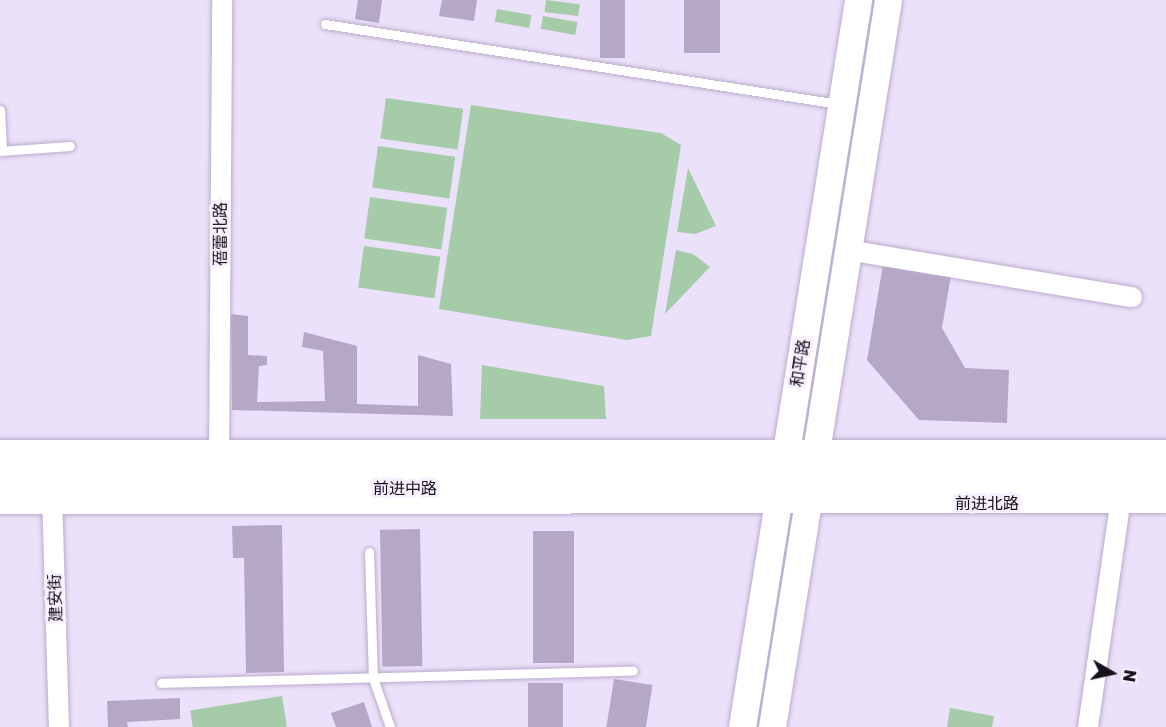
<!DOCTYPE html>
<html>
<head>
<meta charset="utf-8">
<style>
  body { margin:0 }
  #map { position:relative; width:1166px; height:727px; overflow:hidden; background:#ece1fa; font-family:"Golos Text","Noto Sans SC",sans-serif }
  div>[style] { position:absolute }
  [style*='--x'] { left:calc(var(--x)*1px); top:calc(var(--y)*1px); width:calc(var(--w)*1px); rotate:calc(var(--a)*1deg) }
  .green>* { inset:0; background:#a6cba9; transform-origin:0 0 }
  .building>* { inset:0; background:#b5a7c6; transform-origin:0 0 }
  .roads { filter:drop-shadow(0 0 2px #baadcb) drop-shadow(0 0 2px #baadcb) }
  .lane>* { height:9px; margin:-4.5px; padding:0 4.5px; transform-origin:4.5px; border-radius:4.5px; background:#fff }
  .street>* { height:20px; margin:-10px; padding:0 10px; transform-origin:10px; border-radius:10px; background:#fff }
  .secondary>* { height:27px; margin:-13.5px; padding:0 13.5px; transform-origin:13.5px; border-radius:13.5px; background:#fff }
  span { translate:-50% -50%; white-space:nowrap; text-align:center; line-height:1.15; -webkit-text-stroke:6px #f7f1fe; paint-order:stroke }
  .street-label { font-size:16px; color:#16111c }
  .north { position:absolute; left:1082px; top:643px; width:60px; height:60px; -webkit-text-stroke:4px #f7f1fe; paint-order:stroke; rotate:99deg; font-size:16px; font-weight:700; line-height:24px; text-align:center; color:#16111c }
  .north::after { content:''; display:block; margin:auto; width:21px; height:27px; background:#16111c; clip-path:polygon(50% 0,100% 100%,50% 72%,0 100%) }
</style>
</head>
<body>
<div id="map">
  <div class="green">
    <i style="left:546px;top:0;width:34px;height:12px;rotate:7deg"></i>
    <i style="left:497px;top:9px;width:35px;height:13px;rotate:10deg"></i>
    <i style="left:543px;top:16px;width:35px;height:13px;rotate:10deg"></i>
    <i style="left:386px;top:98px;width:78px;height:41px;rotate:8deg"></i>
    <i style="clip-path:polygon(471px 105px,661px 133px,681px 145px,651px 336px,627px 340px,439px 309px)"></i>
    <i style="left:378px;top:146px;width:78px;height:42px;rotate:8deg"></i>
    <i style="clip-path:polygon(688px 168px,716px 226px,695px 234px,677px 232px)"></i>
    <i style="left:370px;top:197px;width:78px;height:42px;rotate:8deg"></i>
    <i style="left:364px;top:246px;width:77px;height:42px;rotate:8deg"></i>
    <i style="clip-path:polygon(676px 250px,693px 254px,710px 267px,665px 314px)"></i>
    <i style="clip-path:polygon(482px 365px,604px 386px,606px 419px,480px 419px)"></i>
    <i style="left:282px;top:696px;width:31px;height:93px;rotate:81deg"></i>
    <i style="clip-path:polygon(950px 708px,994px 716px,992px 727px,947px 727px)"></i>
  </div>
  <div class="building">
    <i style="clip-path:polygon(358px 0,382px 0,379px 23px,355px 19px)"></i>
    <i style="clip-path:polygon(442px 0,477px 0,474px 21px,439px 16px)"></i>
    <i style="left:600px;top:0;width:25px;height:58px"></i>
    <i style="left:684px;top:0;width:36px;height:53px"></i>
    <i style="clip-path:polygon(883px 264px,951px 275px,942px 328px,965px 368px,1009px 370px,1007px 423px,919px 420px,867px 360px)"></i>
    <i style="clip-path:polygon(231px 314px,248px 316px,248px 355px,267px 356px,267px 365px,259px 366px,257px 402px,325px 401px,323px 351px,302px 347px,304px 332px,357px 346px,357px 404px,418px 406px,418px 355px,451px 364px,453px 416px,232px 410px)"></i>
    <i style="clip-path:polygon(282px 525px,284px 672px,246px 673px,244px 558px,233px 558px,232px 526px)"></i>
    <i style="left:420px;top:529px;width:137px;height:40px;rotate:89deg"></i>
    <i style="left:533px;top:531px;width:41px;height:132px"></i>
    <i style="left:614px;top:679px;width:39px;height:49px;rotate:9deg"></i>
    <i style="left:528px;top:683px;width:35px;height:44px"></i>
    <i style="clip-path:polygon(180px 698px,180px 719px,127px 722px,128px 727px,108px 727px,107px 701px)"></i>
    <i style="clip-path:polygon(364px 702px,372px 727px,336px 727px,331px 713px)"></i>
  </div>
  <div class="roads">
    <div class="lane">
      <i style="--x:325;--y:24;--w:520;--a:8.85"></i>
      <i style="--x:0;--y:110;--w:40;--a:87.1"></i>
      <i style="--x:0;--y:151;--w:70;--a:-4.1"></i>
      <i style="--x:369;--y:552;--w:126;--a:88.2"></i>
      <i style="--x:373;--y:678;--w:52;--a:70.9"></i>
      <i style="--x:161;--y:683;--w:472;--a:-1.5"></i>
    </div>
    <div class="street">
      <i style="--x:847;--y:250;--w:289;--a:9.4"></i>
      <i style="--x:0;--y:450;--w:1166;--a:0"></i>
      <i style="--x:219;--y:462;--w:462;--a:-89.6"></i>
      <i style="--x:52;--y:493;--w:234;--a:88.3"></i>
      <i style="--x:0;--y:504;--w:1166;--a:-0.05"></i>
      <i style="--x:1088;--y:727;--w:238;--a:-81.8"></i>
    </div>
    <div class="secondary">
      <i style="--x:0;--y:469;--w:1166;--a:-0.15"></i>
      <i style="--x:0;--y:489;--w:1166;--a:-0.05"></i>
      <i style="--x:742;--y:727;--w:736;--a:-80.93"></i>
      <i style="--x:772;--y:727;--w:736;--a:-80.93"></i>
    </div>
  </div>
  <div class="street-label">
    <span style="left:220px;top:234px;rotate:-90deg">蓓蕾北路</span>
    <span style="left:800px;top:363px;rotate:-81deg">和平路</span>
    <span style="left:405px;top:488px">前进中路</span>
    <span style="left:987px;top:503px">前进北路</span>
    <span style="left:55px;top:598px;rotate:-92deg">建安街</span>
  </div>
  <div class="north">N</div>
</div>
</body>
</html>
